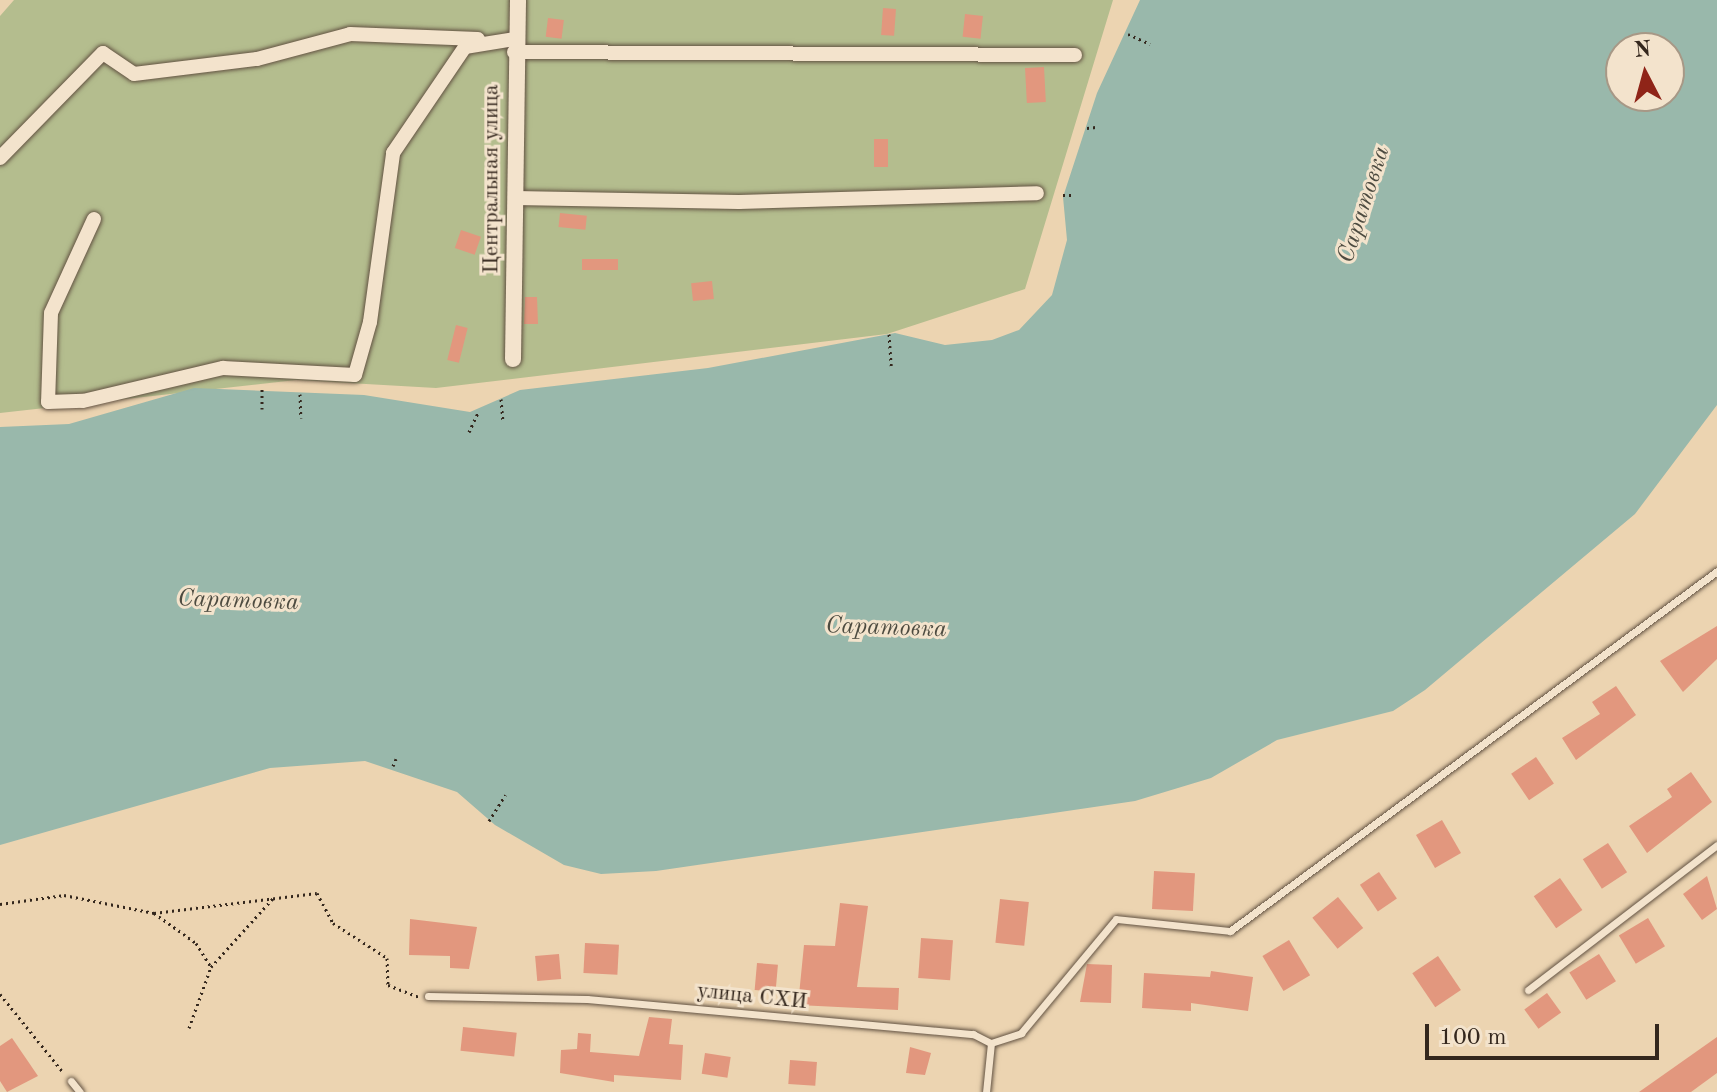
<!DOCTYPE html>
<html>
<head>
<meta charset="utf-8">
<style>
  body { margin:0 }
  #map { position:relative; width:1717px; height:1092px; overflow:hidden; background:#ecd4b1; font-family:"Old Standard TT",serif }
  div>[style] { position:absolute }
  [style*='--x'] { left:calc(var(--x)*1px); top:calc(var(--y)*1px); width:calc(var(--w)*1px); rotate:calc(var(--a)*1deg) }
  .green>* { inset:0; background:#b4bd8e }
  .water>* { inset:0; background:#99b8ab }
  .building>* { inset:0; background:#e2977e; transform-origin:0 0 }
  .path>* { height:3px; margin-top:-1.5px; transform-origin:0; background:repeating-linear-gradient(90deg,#34271d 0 2px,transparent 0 6px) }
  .roads { filter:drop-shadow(0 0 2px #625242) drop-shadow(0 0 2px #625242) }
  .service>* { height:7px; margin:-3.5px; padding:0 3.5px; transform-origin:3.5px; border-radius:3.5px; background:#f3e3cc }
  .minor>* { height:14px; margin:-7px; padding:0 7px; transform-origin:7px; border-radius:7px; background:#f3e3cc }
  .tertiary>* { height:16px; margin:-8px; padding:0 8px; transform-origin:8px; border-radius:8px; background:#f3e3cc }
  span { translate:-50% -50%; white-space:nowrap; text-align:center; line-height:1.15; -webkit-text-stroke:6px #f3e3cc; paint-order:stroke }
  .street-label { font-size:22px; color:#34271d }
  .water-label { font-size:24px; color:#4d4b40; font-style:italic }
  .north { position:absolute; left:1605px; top:32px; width:80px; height:80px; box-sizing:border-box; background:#f3e3cc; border:2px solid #a79886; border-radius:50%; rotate:354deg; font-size:22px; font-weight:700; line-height:32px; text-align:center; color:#34271d }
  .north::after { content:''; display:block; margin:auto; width:28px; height:36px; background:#8f2418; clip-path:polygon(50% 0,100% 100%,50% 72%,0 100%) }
  .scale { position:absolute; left:1425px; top:1024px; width:234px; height:36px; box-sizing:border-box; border:4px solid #34271d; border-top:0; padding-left:10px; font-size:24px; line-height:28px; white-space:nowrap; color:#34271d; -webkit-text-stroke:6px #f3e3cc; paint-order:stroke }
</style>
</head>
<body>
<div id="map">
  <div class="green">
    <i style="clip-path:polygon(14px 0,1113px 0,1025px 289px,887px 334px,436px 388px,296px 380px,0 413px,0 16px)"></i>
  </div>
  <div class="water">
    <i style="clip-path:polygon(evenodd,1140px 0,1717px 0,1717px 405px,1635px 514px,1425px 690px,1393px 711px,1277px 740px,1211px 778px,1135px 801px,656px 871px,601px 874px,564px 865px,495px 825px,457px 792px,365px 761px,270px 768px,0 845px,0 427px,69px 424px,194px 388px,364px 395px,470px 412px,520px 390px,708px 368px,895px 333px,945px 345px,992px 340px,1019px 330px,1052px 295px,1067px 240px,1063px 197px,1097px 93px,1140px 0,1621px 48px,1669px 48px,1669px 96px,1621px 96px,1621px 48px)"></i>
  </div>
  <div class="building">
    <i style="left:883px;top:8px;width:13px;height:27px;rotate:4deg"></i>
    <i style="left:965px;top:14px;width:18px;height:23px;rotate:6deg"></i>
    <i style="left:548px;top:18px;width:16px;height:19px;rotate:7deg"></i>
    <i style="left:1044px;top:67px;width:35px;height:19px;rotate:87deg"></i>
    <i style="left:874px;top:139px;width:14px;height:28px"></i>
    <i style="left:560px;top:213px;width:27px;height:14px;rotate:6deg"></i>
    <i style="left:461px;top:230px;width:21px;height:19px;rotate:19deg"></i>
    <i style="left:582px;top:259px;width:36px;height:11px"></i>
    <i style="left:712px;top:281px;width:18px;height:21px;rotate:84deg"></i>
    <i style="clip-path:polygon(525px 297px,537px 297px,538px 324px,524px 324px)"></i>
    <i style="left:456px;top:325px;width:12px;height:36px;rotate:14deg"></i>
    <i style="clip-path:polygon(1717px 626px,1717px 659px,1683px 692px,1660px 661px)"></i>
    <i style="clip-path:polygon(1616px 686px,1636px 715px,1576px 760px,1562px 738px,1600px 714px,1592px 702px)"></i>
    <i style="left:1536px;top:757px;width:32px;height:30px;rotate:56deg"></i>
    <i style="clip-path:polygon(1691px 772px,1712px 802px,1647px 853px,1629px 826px,1672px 797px,1667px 789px)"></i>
    <i style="left:1442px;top:820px;width:38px;height:30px;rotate:60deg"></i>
    <i style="left:1608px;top:843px;width:35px;height:30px;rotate:57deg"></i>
    <i style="left:1154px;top:871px;width:41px;height:38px;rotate:3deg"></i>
    <i style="left:1379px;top:872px;width:32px;height:23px;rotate:56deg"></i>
    <i style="clip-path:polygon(1707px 876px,1717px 909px,1702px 920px,1683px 894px)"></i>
    <i style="left:1560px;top:878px;width:39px;height:32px;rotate:55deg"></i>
    <i style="left:1338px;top:897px;width:40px;height:33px;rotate:51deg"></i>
    <i style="left:1000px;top:899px;width:29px;height:44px;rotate:6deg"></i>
    <i style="clip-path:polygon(840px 903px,868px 906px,857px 987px,899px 988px,898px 1010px,798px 1005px,804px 945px,835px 946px)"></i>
    <i style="left:1648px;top:918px;width:33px;height:34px;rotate:59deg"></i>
    <i style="clip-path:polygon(410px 919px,477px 927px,469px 969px,450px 968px,450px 956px,409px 955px)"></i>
    <i style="left:921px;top:938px;width:32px;height:40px;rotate:4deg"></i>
    <i style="left:1289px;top:940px;width:41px;height:31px;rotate:59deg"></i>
    <i style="left:585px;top:943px;width:34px;height:30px;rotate:3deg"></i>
    <i style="left:559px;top:954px;width:25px;height:24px;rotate:85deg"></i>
    <i style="left:1599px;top:954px;width:32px;height:35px;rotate:58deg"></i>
    <i style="left:1438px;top:956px;width:41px;height:31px;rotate:56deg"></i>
    <i style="left:757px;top:963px;width:21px;height:27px;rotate:5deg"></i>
    <i style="clip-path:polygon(1087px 964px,1112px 965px,1111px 1003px,1080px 1002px)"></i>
    <i style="clip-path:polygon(1211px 971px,1253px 977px,1248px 1011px,1191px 1003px,1191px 1011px,1142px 1008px,1144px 973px,1210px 977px)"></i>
    <i style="left:1547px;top:993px;width:24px;height:28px;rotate:54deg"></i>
    <i style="clip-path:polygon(649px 1017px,672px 1019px,669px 1044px,683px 1045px,681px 1080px,614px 1075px,614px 1082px,560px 1073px,561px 1050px,577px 1049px,578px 1033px,591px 1034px,590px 1052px,639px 1056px)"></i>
    <i style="left:463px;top:1027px;width:54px;height:24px;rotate:6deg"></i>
    <i style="clip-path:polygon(1717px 1037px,1717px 1073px,1691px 1092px,1639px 1092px)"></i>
    <i style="clip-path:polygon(12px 1038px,38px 1076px,7px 1092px,0 1081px,0 1046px)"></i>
    <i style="clip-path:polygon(910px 1047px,931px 1053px,925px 1075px,906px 1073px)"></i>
    <i style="left:705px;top:1053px;width:26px;height:21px;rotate:9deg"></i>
    <i style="left:790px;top:1060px;width:27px;height:24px;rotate:4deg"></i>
  </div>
  <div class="path">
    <i style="--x:1128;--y:34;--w:24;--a:24"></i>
    <i style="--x:1087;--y:128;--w:9;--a:-6"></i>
    <i style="--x:1063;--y:195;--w:11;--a:0"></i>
    <i style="--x:889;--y:334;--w:32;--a:86"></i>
    <i style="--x:300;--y:394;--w:24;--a:88"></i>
    <i style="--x:501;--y:399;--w:21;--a:85"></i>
    <i style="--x:262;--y:409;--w:20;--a:-90"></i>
    <i style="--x:469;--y:432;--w:23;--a:-65"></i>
    <i style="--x:393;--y:766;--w:8;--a:-67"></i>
    <i style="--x:489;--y:821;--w:31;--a:-58"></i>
    <i style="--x:0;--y:904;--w:65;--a:-8"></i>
    <i style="--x:64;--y:895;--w:92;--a:11.3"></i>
    <i style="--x:154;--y:913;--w:164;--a:-7"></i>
    <i style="--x:317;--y:893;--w:34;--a:62"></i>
    <i style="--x:333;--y:923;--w:64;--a:32.9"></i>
    <i style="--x:387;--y:958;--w:27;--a:88"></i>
    <i style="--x:388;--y:985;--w:33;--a:21"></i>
    <i style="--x:154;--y:913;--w:52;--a:35.5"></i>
    <i style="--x:196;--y:943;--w:28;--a:58"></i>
    <i style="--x:0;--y:994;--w:100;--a:51.1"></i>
    <i style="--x:189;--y:1028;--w:65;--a:-70.2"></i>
    <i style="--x:211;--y:967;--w:96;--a:-48"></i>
  </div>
  <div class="roads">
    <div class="service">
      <i style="--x:1528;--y:990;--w:238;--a:-37.5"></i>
      <i style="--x:428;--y:996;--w:159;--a:1.1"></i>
      <i style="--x:587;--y:999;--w:388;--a:5.2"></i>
      <i style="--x:973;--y:1034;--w:20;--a:27"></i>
      <i style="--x:991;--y:1043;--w:49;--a:95.8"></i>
      <i style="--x:991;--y:1043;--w:32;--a:-18"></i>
      <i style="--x:1021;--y:1033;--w:148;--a:-50.2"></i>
      <i style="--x:1116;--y:919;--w:115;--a:6"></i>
      <i style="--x:1230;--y:931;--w:606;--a:-36.47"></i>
      <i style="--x:71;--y:1081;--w:14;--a:51"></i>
    </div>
    <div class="minor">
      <i style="--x:514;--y:52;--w:561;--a:0.31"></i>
      <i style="--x:0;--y:158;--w:147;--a:-45.6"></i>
      <i style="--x:103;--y:53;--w:37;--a:34"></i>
      <i style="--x:134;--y:74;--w:124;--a:-7"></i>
      <i style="--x:257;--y:59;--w:96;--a:-15"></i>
      <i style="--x:350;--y:34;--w:128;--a:2.2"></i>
      <i style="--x:515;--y:198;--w:224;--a:1"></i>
      <i style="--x:739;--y:202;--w:298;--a:-1.7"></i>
      <i style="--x:94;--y:219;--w:103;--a:114.6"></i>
      <i style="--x:51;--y:313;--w:89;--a:91.9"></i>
      <i style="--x:48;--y:402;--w:35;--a:-2"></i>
      <i style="--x:83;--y:401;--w:144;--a:-13.3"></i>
      <i style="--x:223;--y:368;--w:132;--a:3"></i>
      <i style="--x:355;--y:375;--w:55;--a:-74.2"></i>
      <i style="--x:370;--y:322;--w:171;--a:-82.2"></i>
      <i style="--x:393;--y:153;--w:128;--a:-55.8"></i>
      <i style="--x:465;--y:47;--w:51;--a:-9.1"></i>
    </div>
    <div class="tertiary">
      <i style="--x:513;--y:359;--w:359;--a:-89.2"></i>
    </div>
  </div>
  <div class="street-label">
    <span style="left:492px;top:179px;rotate:-90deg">Центральная улица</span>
    <span style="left:752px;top:997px;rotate:6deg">улица СХИ</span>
  </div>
  <div class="water-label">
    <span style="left:1365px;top:205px;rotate:-72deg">Саратовка</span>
    <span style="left:238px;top:602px;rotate:2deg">Саратовка</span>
    <span style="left:886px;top:629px;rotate:2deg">Саратовка</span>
  </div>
  <div class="north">N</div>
  <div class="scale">100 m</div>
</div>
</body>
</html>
